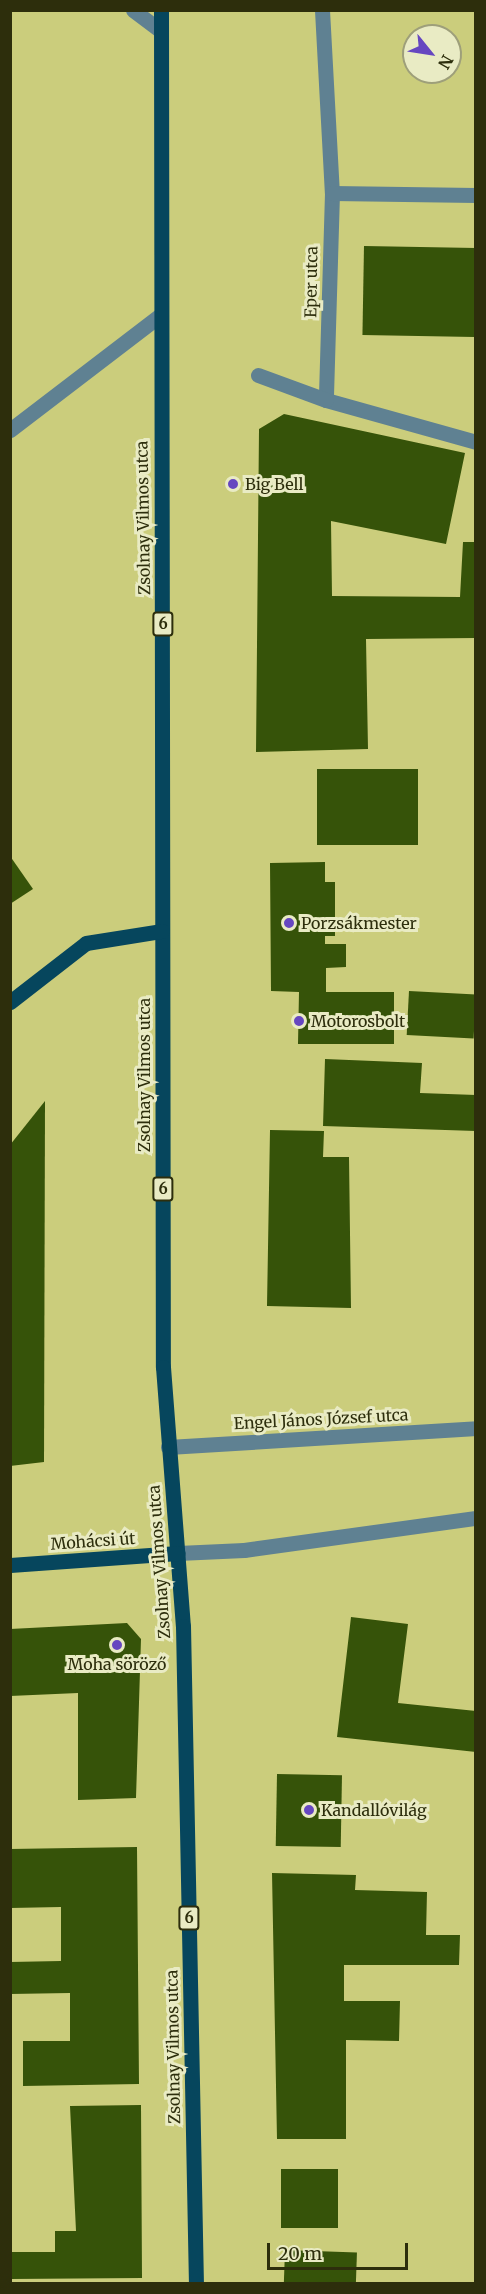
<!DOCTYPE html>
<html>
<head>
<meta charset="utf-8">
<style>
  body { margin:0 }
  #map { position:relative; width:486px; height:2294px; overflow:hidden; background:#cbcd7c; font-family:Merriweather,serif }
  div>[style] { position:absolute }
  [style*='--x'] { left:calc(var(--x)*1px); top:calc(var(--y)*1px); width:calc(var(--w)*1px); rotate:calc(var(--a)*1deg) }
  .building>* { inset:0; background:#365309; transform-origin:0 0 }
  .minor>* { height:15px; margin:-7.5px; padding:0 7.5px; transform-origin:7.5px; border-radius:7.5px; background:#5f8192 }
  .major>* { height:15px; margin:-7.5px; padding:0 7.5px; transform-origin:7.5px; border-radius:7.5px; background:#06465d }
  .dots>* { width:16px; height:16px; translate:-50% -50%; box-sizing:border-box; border:3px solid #e9ebc4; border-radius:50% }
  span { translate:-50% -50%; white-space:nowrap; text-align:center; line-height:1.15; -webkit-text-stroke:6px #e9ebc4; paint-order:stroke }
  .shield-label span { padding:2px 4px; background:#e9ebc4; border:2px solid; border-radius:4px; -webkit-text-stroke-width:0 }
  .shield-label { font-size:15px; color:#2d2e0c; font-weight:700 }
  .street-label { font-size:16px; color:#2d2e0c }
  .poi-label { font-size:16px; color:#2d2e0c }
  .left { translate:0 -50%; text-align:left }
  .frame { position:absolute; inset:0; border:12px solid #2d2e0c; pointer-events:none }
  .north { position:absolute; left:402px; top:24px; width:60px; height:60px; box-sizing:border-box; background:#e9ebc4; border:2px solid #9e9f7a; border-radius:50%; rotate:120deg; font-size:16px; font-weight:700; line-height:24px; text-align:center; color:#2d2e0c }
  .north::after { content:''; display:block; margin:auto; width:21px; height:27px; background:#6647c0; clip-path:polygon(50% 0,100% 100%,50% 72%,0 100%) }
  .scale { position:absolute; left:267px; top:2243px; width:141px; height:27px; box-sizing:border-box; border:3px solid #2d2e0c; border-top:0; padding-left:8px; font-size:18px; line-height:21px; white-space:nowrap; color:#2d2e0c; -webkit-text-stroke:4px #e9ebc4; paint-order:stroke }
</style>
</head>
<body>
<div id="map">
  <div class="building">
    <i style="left:364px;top:246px;width:112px;height:89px;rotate:1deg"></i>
    <i style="clip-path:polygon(284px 414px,465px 453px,446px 544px,331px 521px,332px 596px,460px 597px,463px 542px,476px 542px,476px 638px,366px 639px,368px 749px,256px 752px,259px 429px)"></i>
    <i style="left:317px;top:769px;width:101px;height:76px"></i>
    <i style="clip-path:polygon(10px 856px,33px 889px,10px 904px)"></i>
    <i style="clip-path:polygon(325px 862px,325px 882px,335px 882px,335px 936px,325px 936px,325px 944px,346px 944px,346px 967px,326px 968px,326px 992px,394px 992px,394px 1044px,298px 1044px,299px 992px,271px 991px,270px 863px)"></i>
    <i style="left:409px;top:991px;width:67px;height:44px;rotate:3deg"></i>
    <i style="clip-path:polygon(325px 1059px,422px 1063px,420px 1093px,476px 1095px,476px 1131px,323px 1126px)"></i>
    <i style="clip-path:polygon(45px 1101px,44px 1462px,10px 1466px,10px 1145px)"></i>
    <i style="clip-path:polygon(270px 1130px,324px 1131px,323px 1157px,349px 1157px,351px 1308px,267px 1306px)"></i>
    <i style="clip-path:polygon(351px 1617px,408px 1624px,398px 1703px,476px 1711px,476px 1752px,337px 1737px)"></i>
    <i style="clip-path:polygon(127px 1623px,141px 1639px,136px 1798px,78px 1800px,78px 1693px,10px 1696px,10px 1629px)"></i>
    <i style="left:277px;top:1774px;width:65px;height:72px;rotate:1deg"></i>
    <i style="clip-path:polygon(137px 1847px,139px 2084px,23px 2086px,23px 2041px,70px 2041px,70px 1993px,10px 1994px,10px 1962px,61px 1961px,61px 1907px,10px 1908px,10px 1849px)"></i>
    <i style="clip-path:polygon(272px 1873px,356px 1875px,355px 1890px,427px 1892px,426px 1935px,460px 1935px,459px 1965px,344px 1965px,344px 2001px,400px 2001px,399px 2041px,346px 2040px,346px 2139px,277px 2139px)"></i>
    <i style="clip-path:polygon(141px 2105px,142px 2278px,10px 2279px,10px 2252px,55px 2252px,55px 2231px,76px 2231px,70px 2106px)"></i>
    <i style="left:338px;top:2169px;width:59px;height:57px;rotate:90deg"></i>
    <i style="left:285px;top:2250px;width:72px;height:34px;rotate:2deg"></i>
  </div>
  <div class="minor">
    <i style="--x:133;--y:10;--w:35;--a:37"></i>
    <i style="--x:322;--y:10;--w:183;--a:86.9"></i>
    <i style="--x:332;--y:193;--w:207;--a:91.7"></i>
    <i style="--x:326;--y:400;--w:156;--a:15.6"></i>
    <i style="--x:332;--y:193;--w:144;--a:0.8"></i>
    <i style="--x:258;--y:375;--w:72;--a:20.2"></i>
    <i style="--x:10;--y:430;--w:188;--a:-37.4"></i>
    <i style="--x:168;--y:1447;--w:309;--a:-3.5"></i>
    <i style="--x:178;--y:1553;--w:66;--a:-2.6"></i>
    <i style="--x:244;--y:1550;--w:234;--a:-7.9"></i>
  </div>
  <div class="major">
    <i style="--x:161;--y:10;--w:1357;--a:89.92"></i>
    <i style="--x:163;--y:1367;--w:260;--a:85.6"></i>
    <i style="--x:183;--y:1626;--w:658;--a:88.87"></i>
    <i style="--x:10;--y:1002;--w:96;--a:-37.8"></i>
    <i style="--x:86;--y:943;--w:77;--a:-9"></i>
    <i style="--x:10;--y:1565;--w:168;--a:-4.1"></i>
  </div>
  <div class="dots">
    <i style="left:233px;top:484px;background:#6647c0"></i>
    <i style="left:289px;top:923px;background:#6647c0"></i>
    <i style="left:299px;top:1021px;background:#6647c0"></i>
    <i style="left:117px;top:1645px;background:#6647c0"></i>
    <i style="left:309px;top:1810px;background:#6647c0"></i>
  </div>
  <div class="shield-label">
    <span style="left:163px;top:624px">6</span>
    <span style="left:163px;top:1189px">6</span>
    <span style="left:189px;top:1918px">6</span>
  </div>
  <div class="street-label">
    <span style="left:311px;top:282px;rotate:-89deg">Eper utca</span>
    <span style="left:143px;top:518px;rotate:-91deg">Zsolnay Vilmos utca</span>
    <span style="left:144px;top:1075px;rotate:-90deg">Zsolnay Vilmos utca</span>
    <span style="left:321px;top:1419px;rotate:-3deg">Engel János József utca</span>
    <span style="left:93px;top:1541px;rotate:-4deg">Mohácsi út</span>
    <span style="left:159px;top:1562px;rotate:-94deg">Zsolnay Vilmos utca</span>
    <span style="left:173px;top:2047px;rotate:-91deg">Zsolnay Vilmos utca</span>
  </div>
  <div class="poi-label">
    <span class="left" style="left:245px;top:484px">Big Bell</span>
    <span class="left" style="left:301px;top:923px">Porzsákmester</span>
    <span class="left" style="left:311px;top:1021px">Motorosbolt</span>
    <span style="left:117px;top:1664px">Moha söröző</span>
    <span class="left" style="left:321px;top:1810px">Kandallóvilág</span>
  </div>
  <div class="frame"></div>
  <div class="north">N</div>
  <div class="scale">20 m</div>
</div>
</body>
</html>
